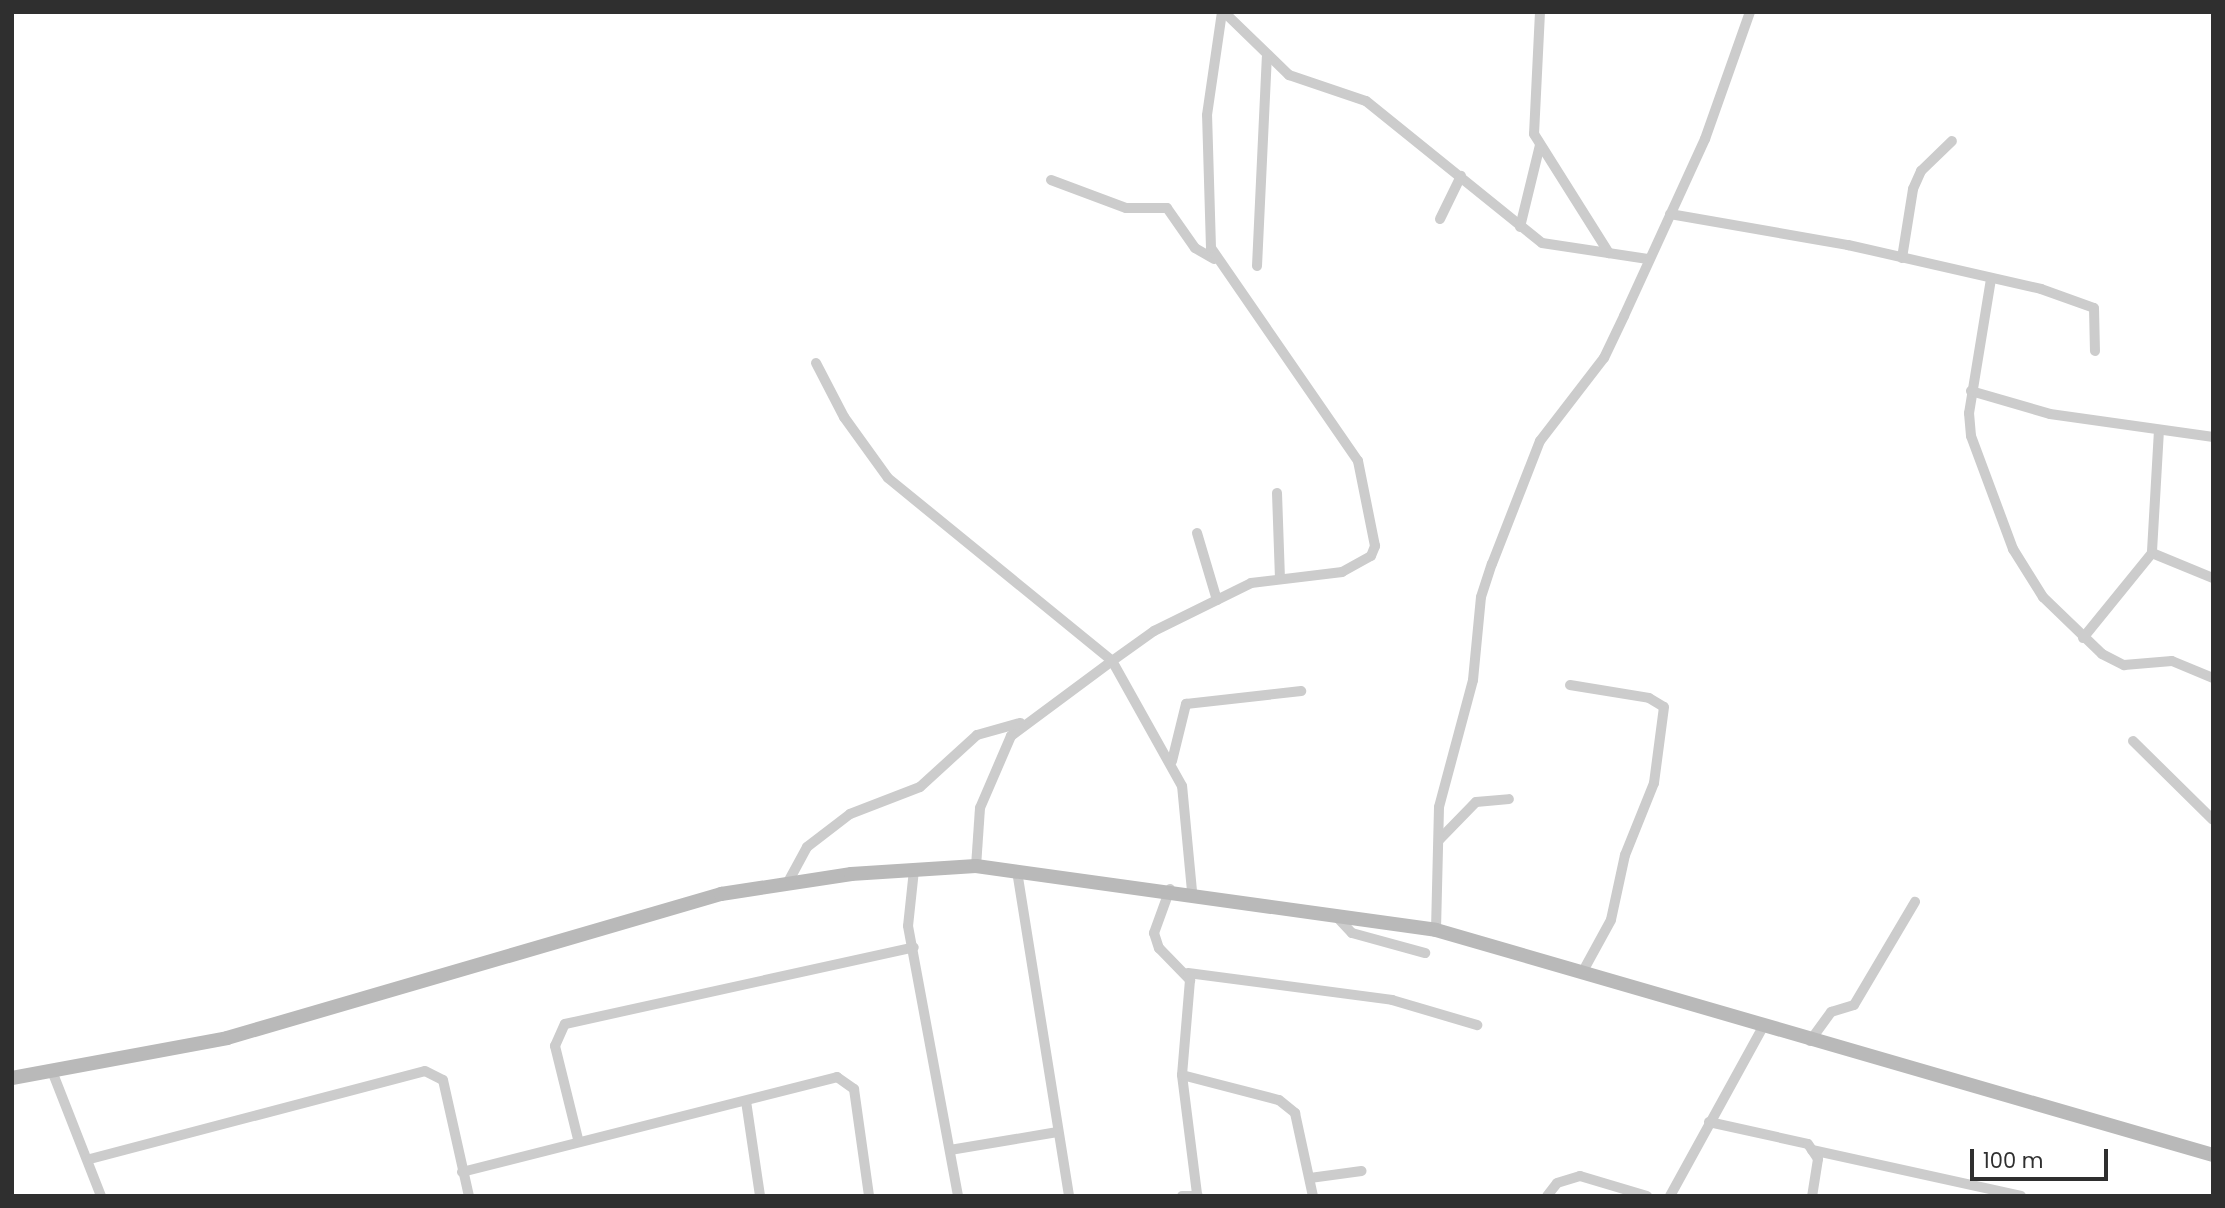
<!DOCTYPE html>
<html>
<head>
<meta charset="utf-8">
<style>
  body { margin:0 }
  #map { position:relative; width:2225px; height:1208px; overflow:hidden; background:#fff; font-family:Poppins,sans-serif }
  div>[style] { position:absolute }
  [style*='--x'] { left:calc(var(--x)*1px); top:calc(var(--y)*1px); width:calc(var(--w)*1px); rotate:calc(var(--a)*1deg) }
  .minor>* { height:10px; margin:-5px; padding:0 5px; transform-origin:5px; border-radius:5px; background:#ccc }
  .secondary>* { height:14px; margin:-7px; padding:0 7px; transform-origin:7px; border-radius:7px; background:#b9b9b9 }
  span { translate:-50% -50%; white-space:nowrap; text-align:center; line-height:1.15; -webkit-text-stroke:7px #fff; paint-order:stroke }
  .frame { position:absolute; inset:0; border:14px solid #2f2f2f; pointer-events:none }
  .scale { position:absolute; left:1970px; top:1149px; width:138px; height:32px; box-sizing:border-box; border:4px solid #2f2f2f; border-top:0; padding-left:9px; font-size:21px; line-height:24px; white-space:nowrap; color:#2f2f2f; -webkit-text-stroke:5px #fff; paint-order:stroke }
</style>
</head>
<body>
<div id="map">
  <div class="minor">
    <div style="--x:1224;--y:12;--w:91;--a:44.1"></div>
    <div style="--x:1289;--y:75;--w:81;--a:18.7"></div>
    <div style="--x:1366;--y:101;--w:226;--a:38.9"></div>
    <div style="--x:1542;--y:243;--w:107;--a:8.6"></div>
    <div style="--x:1540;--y:12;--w:122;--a:92.8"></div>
    <div style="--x:1534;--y:134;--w:141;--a:57.8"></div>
    <div style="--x:1051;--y:180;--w:80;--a:20.5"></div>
    <div style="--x:1126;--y:208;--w:41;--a:0"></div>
    <div style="--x:1167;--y:208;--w:49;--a:55"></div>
    <div style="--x:1195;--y:248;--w:22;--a:30"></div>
    <div style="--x:1670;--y:214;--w:181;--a:9.9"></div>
    <div style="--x:1848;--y:245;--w:198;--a:12.8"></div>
    <div style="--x:2041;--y:289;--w:56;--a:19.7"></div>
    <div style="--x:2094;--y:308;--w:43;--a:88.7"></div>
    <div style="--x:1440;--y:219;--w:48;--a:-64"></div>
    <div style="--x:1520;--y:227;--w:84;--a:-76.3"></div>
    <div style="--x:1902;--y:258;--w:70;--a:-80.9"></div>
    <div style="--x:1913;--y:189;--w:20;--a:-66"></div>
    <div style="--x:1921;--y:171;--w:43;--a:-44.1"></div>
    <div style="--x:1257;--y:266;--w:209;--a:-87.3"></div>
    <div style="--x:1991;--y:279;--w:136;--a:99.3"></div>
    <div style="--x:1969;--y:413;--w:23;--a:85"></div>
    <div style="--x:1971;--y:436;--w:121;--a:69.6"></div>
    <div style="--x:2013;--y:549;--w:57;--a:58"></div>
    <div style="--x:2043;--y:597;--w:82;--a:44"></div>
    <div style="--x:2102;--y:654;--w:25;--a:27"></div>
    <div style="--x:2124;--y:665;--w:48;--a:-4.8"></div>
    <div style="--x:2172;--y:661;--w:44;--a:22.5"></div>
    <div style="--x:816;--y:363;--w:61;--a:62.6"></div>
    <div style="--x:844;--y:417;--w:75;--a:54.2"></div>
    <div style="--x:888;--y:478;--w:289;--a:39.2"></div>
    <div style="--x:1112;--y:661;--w:126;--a:143.4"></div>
    <div style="--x:1011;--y:736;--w:78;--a:113.3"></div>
    <div style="--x:980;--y:808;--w:58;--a:93.9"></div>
    <div style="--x:1971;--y:391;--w:82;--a:16.2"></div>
    <div style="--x:2050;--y:414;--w:165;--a:8"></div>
    <div style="--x:2159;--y:430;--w:123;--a:93.3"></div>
    <div style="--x:2152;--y:553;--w:66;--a:22.3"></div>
    <div style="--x:1277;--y:493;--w:84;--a:88"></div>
    <div style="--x:1197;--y:533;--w:70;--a:73.4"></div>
    <div style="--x:2083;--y:638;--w:109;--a:-50.9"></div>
    <div style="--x:1570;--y:685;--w:80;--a:9.3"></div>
    <div style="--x:1649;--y:698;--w:17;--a:31"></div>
    <div style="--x:1664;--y:707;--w:77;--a:97.5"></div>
    <div style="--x:1654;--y:783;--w:78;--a:111.9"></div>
    <div style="--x:1625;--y:855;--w:66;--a:102.2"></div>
    <div style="--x:1611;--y:920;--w:60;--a:118.7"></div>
    <div style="--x:2133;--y:741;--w:112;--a:44.6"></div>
    <div style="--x:1172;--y:761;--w:59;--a:-76.2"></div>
    <div style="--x:1186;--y:704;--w:116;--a:-6.4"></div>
    <div style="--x:1439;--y:840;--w:53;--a:-45.8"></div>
    <div style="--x:1476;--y:802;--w:33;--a:-5"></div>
    <div style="--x:914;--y:870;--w:56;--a:96.1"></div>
    <div style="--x:908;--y:926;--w:275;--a:79.5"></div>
    <div style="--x:1017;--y:871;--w:329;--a:80.9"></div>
    <div style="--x:787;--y:884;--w:42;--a:-61.6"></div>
    <div style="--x:807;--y:847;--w:54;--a:-37.5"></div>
    <div style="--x:850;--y:814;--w:75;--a:-21.1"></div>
    <div style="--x:920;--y:787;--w:77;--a:-42.4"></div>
    <div style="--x:977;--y:735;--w:45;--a:-15.6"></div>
    <div style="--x:1170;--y:889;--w:47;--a:110"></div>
    <div style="--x:1154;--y:933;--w:16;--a:72"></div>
    <div style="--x:1159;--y:948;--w:45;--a:45.9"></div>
    <div style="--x:1190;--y:980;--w:95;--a:94.8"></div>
    <div style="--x:1182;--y:1075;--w:120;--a:82.8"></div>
    <div style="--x:1192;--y:891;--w:105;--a:-95.4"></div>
    <div style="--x:1182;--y:786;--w:143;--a:-119.2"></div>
    <div style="--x:1112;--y:661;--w:52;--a:-35.5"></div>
    <div style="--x:1154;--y:631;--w:108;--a:-26.3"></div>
    <div style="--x:1251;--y:583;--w:92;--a:-6.9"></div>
    <div style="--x:1342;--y:572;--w:33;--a:-29"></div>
    <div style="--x:1371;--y:556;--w:11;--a:-68"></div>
    <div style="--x:1375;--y:546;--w:87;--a:-101.3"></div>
    <div style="--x:1358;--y:461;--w:259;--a:-124.6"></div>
    <div style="--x:1211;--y:248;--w:133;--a:-91.7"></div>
    <div style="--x:1207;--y:115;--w:104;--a:-81.7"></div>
    <div style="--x:1337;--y:917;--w:22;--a:47"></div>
    <div style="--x:1352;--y:933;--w:76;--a:15.3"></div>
    <div style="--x:1436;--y:930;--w:123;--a:-88.6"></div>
    <div style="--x:1439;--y:807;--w:131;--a:-75"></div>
    <div style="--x:1473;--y:680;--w:83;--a:-84.5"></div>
    <div style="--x:1481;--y:597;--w:35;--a:-72"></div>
    <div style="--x:1492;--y:564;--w:132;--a:-68.7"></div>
    <div style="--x:1540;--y:441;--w:105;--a:-52.4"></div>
    <div style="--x:1604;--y:358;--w:47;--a:-64.5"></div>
    <div style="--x:1624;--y:316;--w:195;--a:-65.4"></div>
    <div style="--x:1705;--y:139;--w:135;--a:-70.5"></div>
    <div style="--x:1188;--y:973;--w:206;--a:7.5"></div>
    <div style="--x:1392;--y:1000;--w:89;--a:16.4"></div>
    <div style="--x:1810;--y:1041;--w:36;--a:-54"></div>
    <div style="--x:1831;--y:1012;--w:24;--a:-17"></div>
    <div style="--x:1854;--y:1005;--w:120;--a:-59.4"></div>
    <div style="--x:52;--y:1071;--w:134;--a:68.6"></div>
    <div style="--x:1182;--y:1075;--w:100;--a:14.5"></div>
    <div style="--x:1279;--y:1100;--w:21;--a:39"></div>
    <div style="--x:1295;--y:1113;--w:85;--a:77.8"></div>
    <div style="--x:746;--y:1101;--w:96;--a:81.6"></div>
    <div style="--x:1709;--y:1122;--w:101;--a:12.5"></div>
    <div style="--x:1808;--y:1144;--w:18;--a:56"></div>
    <div style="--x:1818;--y:1159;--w:37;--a:99"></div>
    <div style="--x:578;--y:1139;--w:96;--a:-103.9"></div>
    <div style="--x:555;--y:1046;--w:24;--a:-66"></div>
    <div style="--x:565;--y:1024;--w:357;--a:-12.4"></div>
    <div style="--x:950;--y:1150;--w:109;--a:-9.5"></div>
    <div style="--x:1812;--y:1150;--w:214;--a:12.4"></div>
    <div style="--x:90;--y:1159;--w:346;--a:-14.7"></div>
    <div style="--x:425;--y:1071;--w:20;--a:27"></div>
    <div style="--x:443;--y:1080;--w:119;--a:77.4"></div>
    <div style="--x:462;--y:1172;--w:387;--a:-14.2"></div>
    <div style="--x:837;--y:1077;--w:21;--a:35"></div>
    <div style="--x:854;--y:1089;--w:108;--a:82"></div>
    <div style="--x:1310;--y:1178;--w:52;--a:-7.7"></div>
    <div style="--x:1182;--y:1196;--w:16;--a:0"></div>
    <div style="--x:1547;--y:1196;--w:16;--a:-52"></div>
    <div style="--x:1557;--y:1183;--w:24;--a:-17"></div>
    <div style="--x:1580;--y:1176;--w:70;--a:16.6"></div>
    <div style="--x:1670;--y:1196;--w:193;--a:-61.2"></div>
  </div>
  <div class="secondary">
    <div style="--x:12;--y:1078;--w:219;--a:-10.5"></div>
    <div style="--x:227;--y:1038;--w:515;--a:-16.25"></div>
    <div style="--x:721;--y:894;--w:132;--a:-8.7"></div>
    <div style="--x:851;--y:874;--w:125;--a:-3.7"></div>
    <div style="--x:976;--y:866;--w:464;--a:7.9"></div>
    <div style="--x:1436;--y:930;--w:809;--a:16.15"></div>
  </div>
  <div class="frame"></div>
  <div class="scale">100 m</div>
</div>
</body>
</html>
